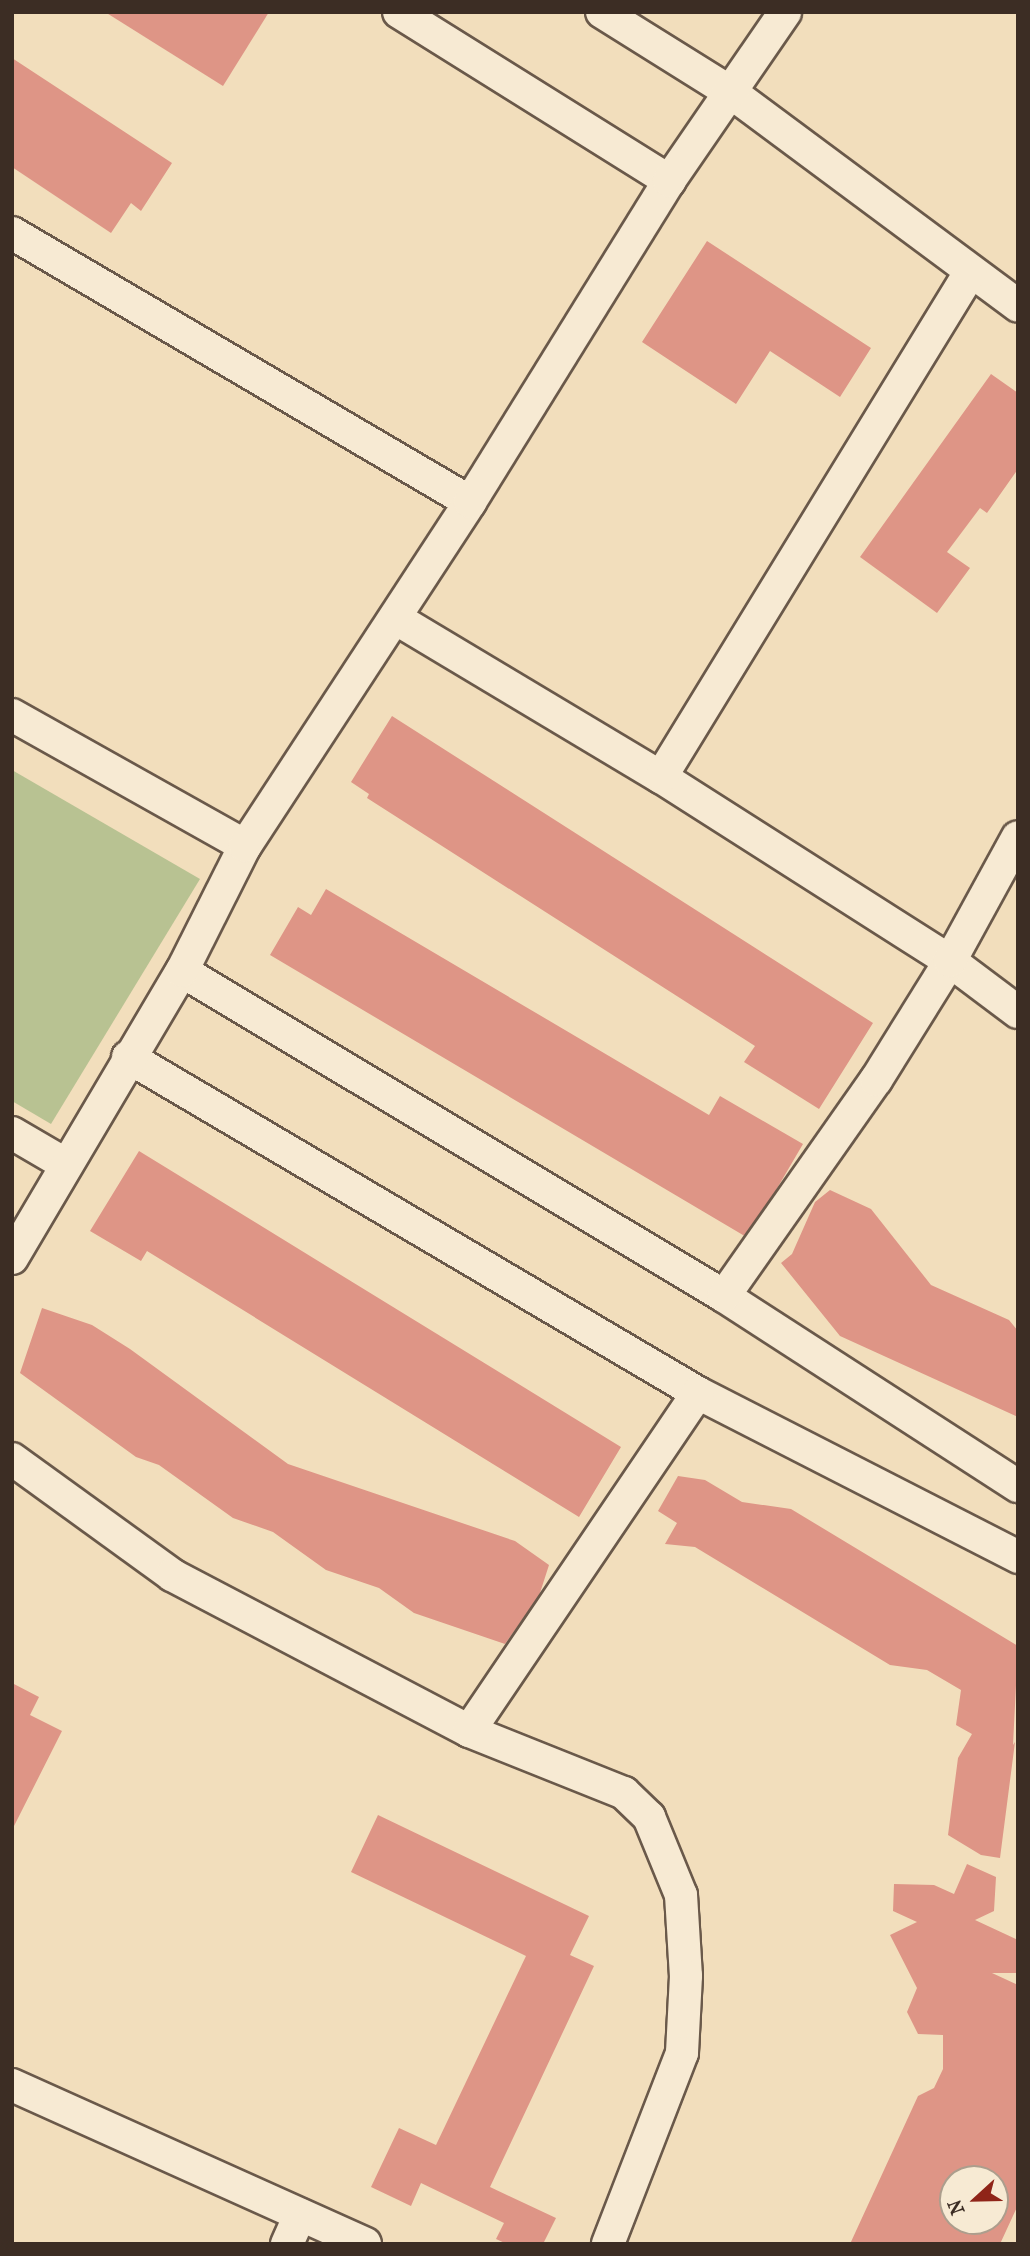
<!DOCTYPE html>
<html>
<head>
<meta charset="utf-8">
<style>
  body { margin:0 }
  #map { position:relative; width:1030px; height:2256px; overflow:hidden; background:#f2debc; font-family:"IM FELL French Canon",serif }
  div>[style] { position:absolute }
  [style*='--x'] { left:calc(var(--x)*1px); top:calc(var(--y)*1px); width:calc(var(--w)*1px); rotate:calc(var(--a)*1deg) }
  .green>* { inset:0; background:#b8c292 }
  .building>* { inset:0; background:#de9586 }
  .roads { filter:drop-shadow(2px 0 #6a594a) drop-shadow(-2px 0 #6a594a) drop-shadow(0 2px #6a594a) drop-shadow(0 -2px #6a594a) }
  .minor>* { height:32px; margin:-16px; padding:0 16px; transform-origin:16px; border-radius:16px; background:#f7ead3 }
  span { translate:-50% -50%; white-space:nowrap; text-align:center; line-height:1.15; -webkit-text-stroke:5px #f7ead3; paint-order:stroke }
  .frame { position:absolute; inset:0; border:14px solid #3c2d24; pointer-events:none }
  .north { position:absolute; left:939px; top:2165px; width:70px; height:70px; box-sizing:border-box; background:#f7ead3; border:2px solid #ac9e8d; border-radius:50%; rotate:248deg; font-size:19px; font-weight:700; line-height:28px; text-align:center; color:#3c2d24 }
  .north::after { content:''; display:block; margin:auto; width:24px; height:32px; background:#8f2418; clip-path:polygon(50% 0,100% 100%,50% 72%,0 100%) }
</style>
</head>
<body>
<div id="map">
  <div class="green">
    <div style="clip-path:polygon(12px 770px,200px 879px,51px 1124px,12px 1101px)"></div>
  </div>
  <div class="building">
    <div style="clip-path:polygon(105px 12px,269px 12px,223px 86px)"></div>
    <div style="clip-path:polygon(12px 58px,172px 163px,141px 211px,131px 203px,111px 233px,12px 167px)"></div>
    <div style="clip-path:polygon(707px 241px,871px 348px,840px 397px,770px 351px,736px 404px,642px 342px)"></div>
    <div style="clip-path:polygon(991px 374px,1018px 393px,1018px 469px,987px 513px,980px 508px,947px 552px,970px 568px,937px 613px,860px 557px)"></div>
    <div style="clip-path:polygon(392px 716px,873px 1023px,819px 1109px,744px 1062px,755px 1046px,367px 798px,369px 794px,351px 782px)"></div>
    <div style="clip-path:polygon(326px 889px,709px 1115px,720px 1096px,803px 1144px,748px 1238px,270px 955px,298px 907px,311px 915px)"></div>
    <div style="clip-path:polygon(139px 1151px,621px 1447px,579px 1517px,147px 1251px,141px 1261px,90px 1231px)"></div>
    <div style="clip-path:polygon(830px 1190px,871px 1209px,931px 1285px,1009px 1320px,1018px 1331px,1018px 1417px,840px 1336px,781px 1263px,792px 1254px,815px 1202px)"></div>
    <div style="clip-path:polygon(42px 1308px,92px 1325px,130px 1349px,288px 1464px,515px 1541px,549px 1565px,539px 1596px,505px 1644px,414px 1613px,379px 1588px,326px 1570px,273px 1532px,233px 1518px,159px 1465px,136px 1457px,20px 1373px)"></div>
    <div style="clip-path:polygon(678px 1476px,705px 1480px,742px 1502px,791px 1509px,1018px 1646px,1013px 1745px,1015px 1742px,1000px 1858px,981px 1855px,948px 1835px,958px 1758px,972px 1734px,956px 1725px,961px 1690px,927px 1670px,890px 1665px,695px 1547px,665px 1544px,677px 1523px,658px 1511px)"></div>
    <div style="clip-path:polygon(12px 1683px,39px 1697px,30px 1715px,62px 1731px,12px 1830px)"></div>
    <div style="clip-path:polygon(378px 1815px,589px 1916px,570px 1955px,594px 1966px,490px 2187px,556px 2218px,543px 2244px,507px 2244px,496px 2239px,504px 2223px,421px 2183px,411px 2206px,371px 2187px,399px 2128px,436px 2145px,526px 1956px,351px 1872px)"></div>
    <div style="clip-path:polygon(evenodd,967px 1864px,996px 1877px,994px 1911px,975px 1920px,1018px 1940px,1018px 1973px,992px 1973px,1018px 1985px,1018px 2205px,1000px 2244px,850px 2244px,918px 2096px,934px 2088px,943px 2069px,943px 2035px,918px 2034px,907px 2012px,917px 1988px,890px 1935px,917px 1922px,893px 1911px,894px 1884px,934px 1885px,954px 1894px,967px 1864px,953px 2179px,995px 2179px,995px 2221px,953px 2221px,953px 2179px)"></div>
  </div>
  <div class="roads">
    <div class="minor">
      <div style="--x:399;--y:12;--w:319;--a:32"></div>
      <div style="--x:602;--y:12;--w:155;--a:32"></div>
      <div style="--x:733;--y:94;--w:355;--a:36.6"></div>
      <div style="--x:12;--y:233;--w:531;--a:30.43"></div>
      <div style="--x:395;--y:618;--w:310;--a:30.9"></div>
      <div style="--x:661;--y:777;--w:343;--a:32.5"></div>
      <div style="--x:950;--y:961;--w:85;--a:36.9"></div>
      <div style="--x:12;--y:715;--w:267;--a:29.3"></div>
      <div style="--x:661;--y:777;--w:593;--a:-58.51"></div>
      <div style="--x:182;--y:971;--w:632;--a:30.95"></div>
      <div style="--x:724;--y:1296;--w:350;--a:32.9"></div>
      <div style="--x:128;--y:1057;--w:662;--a:30.52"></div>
      <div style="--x:698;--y:1393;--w:360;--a:27.1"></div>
      <div style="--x:12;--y:1133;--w:61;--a:30.3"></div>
      <div style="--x:12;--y:1258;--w:334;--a:-59.4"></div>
      <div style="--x:182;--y:971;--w:140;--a:-63.3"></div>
      <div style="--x:245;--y:846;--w:411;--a:-56.8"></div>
      <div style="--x:470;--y:502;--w:378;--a:-58.2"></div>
      <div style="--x:669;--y:181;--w:205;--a:-55.5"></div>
      <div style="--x:724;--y:1296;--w:264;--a:-54.9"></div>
      <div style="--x:876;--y:1080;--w:140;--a:-58.1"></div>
      <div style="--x:950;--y:961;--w:141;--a:-61.3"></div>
      <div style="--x:12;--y:1459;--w:198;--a:35.9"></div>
      <div style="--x:172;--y:1575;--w:335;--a:27.7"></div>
      <div style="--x:469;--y:1731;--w:167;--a:21.8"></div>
      <div style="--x:624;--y:1793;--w:35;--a:44"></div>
      <div style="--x:649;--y:1817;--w:84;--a:67.7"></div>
      <div style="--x:681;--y:1895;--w:81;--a:86.5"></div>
      <div style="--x:686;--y:1976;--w:77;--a:93"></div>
      <div style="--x:682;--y:2053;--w:205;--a:111.2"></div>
      <div style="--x:469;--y:1731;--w:408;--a:-55.9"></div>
      <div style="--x:12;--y:2085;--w:387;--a:24.2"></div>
      <div style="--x:287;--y:2244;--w:32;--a:-66"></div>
    </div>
  </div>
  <div class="frame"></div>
  <div class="north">N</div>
</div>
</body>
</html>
